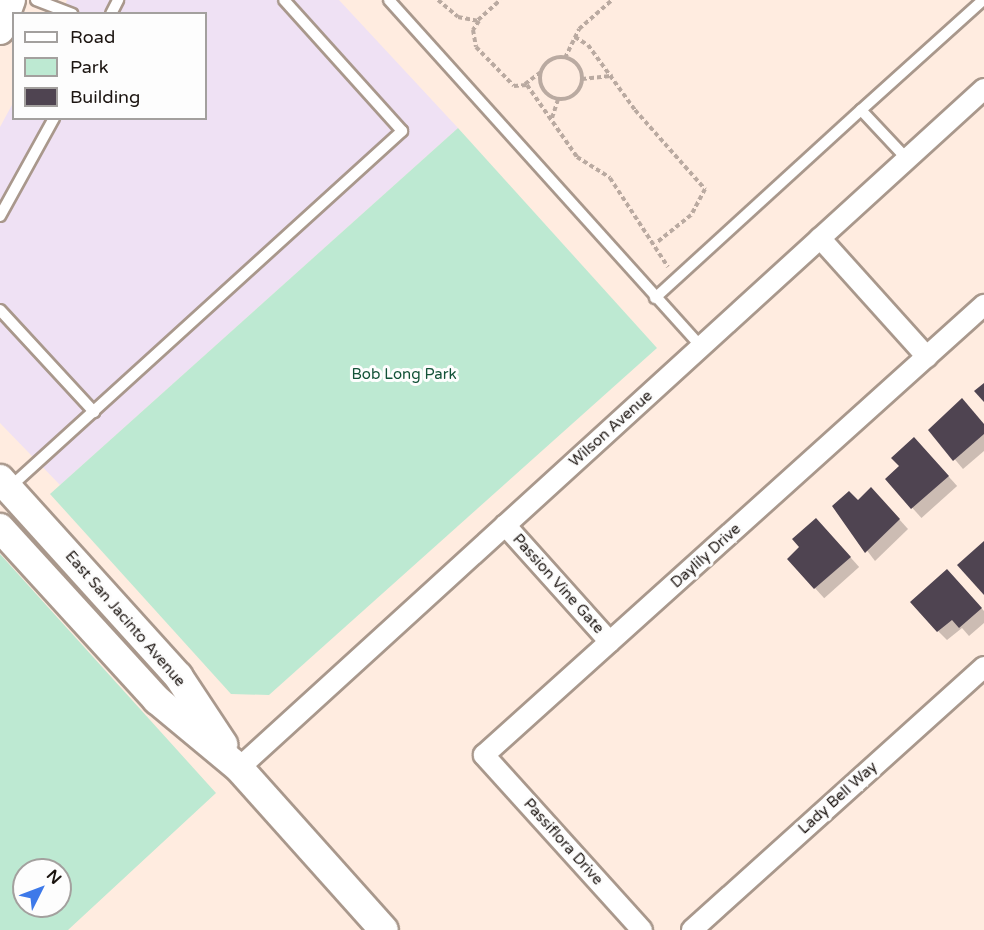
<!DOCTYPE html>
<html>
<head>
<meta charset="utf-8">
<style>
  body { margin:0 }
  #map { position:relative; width:984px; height:930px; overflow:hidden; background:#ffece0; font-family:"Varela Round",sans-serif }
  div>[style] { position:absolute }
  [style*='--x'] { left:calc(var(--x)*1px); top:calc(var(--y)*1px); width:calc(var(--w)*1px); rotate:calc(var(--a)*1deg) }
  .commercial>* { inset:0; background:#efe1f4 }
  .green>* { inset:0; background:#bde9d2 }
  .shadow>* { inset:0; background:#0003; transform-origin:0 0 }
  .building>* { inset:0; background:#4f4451 }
  .path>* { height:4px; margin-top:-2px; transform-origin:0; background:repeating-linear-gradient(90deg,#baaaa1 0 4.5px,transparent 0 7.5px) }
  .path>.ring { margin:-2px; padding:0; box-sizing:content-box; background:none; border:4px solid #baaaa1; border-radius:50% }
  .roads { filter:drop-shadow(2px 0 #a9988c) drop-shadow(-2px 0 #a9988c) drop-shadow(0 2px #a9988c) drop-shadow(0 -2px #a9988c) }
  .lane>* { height:10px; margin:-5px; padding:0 5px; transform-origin:5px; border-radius:5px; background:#fff }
  .street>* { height:20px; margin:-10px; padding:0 10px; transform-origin:10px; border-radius:10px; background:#fff }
  .secondary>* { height:28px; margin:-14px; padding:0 14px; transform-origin:14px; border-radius:14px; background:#fff }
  span { translate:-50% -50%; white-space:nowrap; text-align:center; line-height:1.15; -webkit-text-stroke:6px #fdfdfd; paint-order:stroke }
  .park-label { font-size:15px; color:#135238 }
  .street-label { font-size:15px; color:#1b1410 }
  .legend { position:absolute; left:12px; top:12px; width:195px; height:108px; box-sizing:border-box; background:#fdfdfd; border:2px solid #a3a09e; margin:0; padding:8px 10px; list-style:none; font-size:18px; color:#1b1410 }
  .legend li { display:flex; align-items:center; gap:12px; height:30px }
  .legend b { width:30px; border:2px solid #a3a09e }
  .north { position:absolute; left:12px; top:858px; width:60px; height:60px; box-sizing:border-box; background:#fdfdfd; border:2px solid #a3a09e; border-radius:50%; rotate:48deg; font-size:16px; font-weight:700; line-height:24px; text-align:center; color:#1b1410 }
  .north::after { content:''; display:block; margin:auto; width:21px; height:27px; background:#3d79e9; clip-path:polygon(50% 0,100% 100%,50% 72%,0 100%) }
</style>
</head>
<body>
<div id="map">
  <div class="commercial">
    <div style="clip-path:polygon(67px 0,339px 0,458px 128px,60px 485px,0 423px,0 127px,13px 103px,14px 118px,206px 118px,206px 14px,62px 13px)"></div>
  </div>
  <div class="green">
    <div style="clip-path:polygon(458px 128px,657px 348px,269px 695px,231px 694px,50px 494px)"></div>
    <div style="clip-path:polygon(evenodd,0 554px,216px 793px,68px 930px,0 930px,0 554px,24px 870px,60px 870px,60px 906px,24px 906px,24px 870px)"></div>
  </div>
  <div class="shadow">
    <div style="clip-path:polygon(984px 425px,984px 451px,963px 469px,930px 430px)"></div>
    <div style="left:923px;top:448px;width:51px;height:48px;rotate:48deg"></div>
    <div style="clip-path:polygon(880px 498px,908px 529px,875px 561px,834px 507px)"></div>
    <div style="left:825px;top:529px;width:51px;height:47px;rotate:48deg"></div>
    <div style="clip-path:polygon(956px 580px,984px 611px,984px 623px,969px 636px,962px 628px,947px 640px,938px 631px)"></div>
  </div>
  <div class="building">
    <div style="clip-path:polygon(984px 383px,984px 402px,974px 391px)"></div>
    <div style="clip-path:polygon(962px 398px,984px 424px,984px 434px,953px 461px,928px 430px)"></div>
    <div style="clip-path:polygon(914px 437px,949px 476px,911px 509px,885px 479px,899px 466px,891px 458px)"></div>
    <div style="clip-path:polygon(871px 487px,900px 519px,865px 553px,832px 506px,849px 491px,858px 500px)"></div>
    <div style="clip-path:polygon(816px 518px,851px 557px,814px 589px,787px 559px,799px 547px,792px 539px)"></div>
    <div style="clip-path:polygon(984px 541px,984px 595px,957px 565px)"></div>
    <div style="clip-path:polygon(947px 569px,982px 608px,959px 628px,952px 620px,937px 632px,910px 602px)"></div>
  </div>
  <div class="path">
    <div style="--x:438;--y:0;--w:26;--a:40"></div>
    <div style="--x:458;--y:17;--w:21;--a:11"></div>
    <div style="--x:479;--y:21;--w:11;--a:124"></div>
    <div style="--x:473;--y:30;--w:17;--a:80"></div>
    <div style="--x:476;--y:47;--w:54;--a:45.7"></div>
    <div style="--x:514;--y:86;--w:13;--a:-4"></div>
    <div style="--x:527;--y:85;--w:88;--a:55.2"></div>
    <div style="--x:577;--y:157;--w:39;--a:32"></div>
    <div style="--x:610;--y:178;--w:106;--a:56.9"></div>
    <div style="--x:478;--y:20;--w:30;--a:-42"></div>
    <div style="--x:575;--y:37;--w:15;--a:32"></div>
    <div style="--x:588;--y:45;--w:80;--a:54.1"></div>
    <div style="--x:635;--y:110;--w:106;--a:48.5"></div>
    <div style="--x:705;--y:189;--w:30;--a:118"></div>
    <div style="--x:691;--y:215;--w:45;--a:141.3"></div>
    <div class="ring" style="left:540px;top:57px;width:38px;height:38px"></div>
    <div style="--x:565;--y:58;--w:32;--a:-64"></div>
    <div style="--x:579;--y:29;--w:44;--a:-41.3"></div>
    <div style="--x:582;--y:79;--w:31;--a:-6"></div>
    <div style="--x:525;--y:84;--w:21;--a:-37"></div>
    <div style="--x:552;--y:118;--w:20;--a:-72"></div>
  </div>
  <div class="roads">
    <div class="lane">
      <div style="--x:36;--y:0;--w:39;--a:21"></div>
      <div style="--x:389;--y:0;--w:467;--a:48"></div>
      <div style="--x:111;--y:14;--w:16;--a:-63"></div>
      <div style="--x:907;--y:159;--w:67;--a:-133.2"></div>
      <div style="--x:861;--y:110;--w:164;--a:-42"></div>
      <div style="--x:0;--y:216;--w:112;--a:-61.1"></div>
      <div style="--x:655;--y:298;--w:279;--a:-42.4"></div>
      <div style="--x:0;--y:310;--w:139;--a:47.3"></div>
      <div style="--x:9;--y:488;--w:531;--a:-42.25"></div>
      <div style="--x:402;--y:131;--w:176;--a:-132"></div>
    </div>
    <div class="street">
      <div style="--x:820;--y:238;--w:160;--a:48"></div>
      <div style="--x:505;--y:525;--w:157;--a:48.1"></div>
      <div style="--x:239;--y:768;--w:1008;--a:-42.35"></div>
      <div style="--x:642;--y:930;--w:236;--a:-132.1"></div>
      <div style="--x:484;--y:755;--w:673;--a:-41.99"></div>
      <div style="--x:692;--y:930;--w:393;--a:-42"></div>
    </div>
    <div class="secondary">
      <div style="--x:0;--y:30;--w:32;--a:-70"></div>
      <div style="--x:0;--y:479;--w:266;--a:47.9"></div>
      <div style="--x:178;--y:676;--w:82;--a:56.5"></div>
      <div style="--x:0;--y:528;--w:233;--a:47.6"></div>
      <div style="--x:157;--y:700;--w:107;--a:39.7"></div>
      <div style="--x:239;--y:768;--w:217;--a:48.2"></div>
    </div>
  </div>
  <div class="park-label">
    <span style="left:404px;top:375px">Bob Long Park</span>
  </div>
  <div class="street-label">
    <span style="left:611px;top:429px;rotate:-42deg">Wilson Avenue</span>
    <span style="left:706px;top:556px;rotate:-42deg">Daylily Drive</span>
    <span style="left:558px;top:584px;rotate:48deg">Passion Vine Gate</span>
    <span style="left:125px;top:619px;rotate:49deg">East San Jacinto Avenue</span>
    <span style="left:838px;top:798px;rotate:-42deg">Lady Bell Way</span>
    <span style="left:563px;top:842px;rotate:48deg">Passiflora Drive</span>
  </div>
  <ul class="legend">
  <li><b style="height:8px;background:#fff"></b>Road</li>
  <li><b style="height:16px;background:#bde9d2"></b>Park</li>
  <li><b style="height:16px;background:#4f4451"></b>Building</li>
  </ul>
  <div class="north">N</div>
</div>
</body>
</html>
